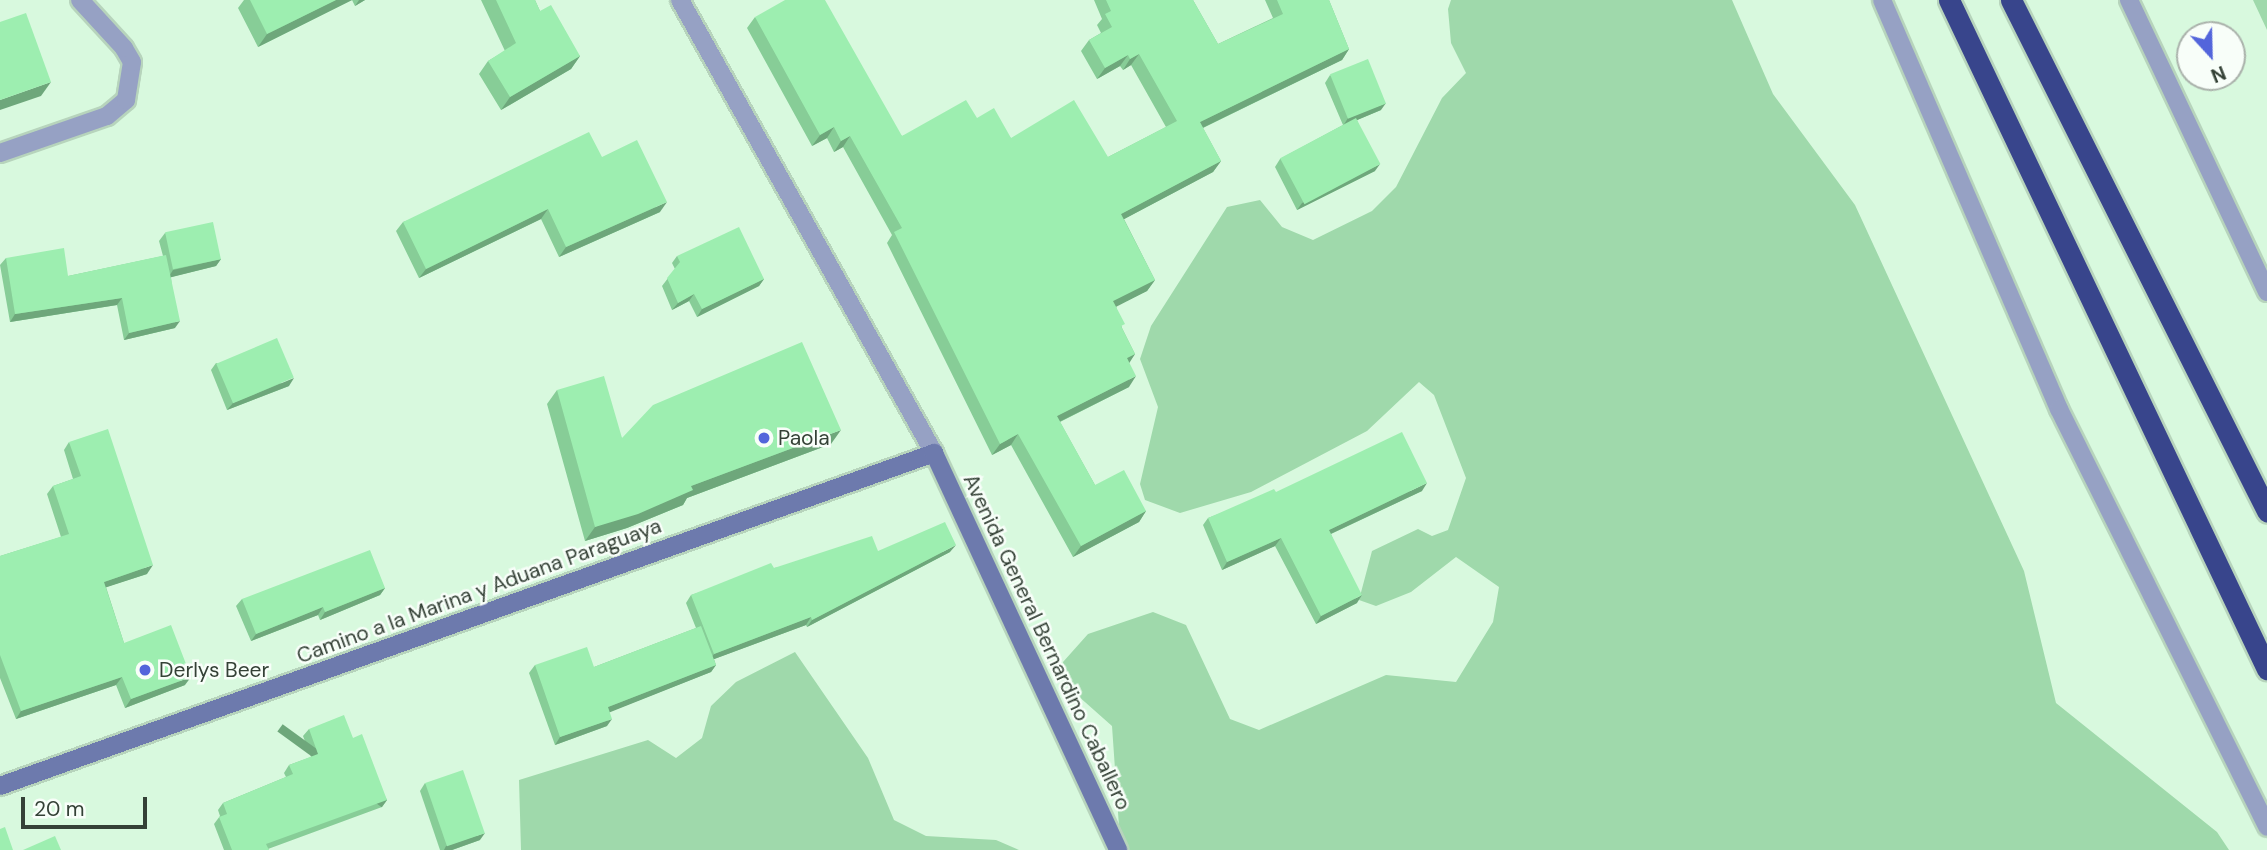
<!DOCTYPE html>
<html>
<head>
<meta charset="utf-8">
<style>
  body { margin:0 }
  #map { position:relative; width:2267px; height:850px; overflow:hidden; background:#d8f9de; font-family:"DM Sans",sans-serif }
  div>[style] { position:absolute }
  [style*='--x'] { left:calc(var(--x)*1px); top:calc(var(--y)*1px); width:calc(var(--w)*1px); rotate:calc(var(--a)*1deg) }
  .green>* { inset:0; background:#9fd9ab }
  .roads { filter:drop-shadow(2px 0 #b7d4bc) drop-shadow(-2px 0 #b7d4bc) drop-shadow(0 2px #b7d4bc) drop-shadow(0 -2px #b7d4bc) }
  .street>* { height:18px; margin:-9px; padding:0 9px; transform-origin:9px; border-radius:9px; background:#96a1c4 }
  .secondary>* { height:18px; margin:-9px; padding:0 9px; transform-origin:9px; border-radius:9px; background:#6d7aad }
  .highway>* { height:21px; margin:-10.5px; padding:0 10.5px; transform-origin:10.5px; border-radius:10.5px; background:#38458c }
  .wall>* { inset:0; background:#87cd97 }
  .shaded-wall>* { inset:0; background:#6ea77b; transform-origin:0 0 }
  .building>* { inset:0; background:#9deeb0; transform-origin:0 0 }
  .dots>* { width:19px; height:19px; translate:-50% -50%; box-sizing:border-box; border:4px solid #f8fef9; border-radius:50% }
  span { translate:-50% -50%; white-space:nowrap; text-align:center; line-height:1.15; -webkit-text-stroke:5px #f8fef9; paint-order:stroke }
  .poi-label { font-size:21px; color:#344136 }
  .left { translate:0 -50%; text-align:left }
  .street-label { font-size:21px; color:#344136 }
  .north { position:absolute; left:2176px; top:21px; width:70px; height:70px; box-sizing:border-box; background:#f8fef9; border:2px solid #aab2ab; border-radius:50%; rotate:158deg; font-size:19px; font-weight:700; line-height:28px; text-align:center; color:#344136 }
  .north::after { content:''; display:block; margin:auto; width:24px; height:32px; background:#5365db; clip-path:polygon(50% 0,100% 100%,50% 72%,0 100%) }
  .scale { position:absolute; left:21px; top:797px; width:126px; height:32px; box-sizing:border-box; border:4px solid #344136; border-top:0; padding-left:9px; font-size:21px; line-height:24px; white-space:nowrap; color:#344136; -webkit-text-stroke:5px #f8fef9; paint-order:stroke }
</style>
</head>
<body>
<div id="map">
  <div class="green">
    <div style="clip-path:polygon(1451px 0,1732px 0,1773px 94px,1855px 205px,2024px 571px,2056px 703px,2217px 832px,2229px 850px,1127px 850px,1120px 841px,1112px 726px,1059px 679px,1063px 662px,1088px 634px,1153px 612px,1186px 625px,1230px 719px,1259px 730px,1386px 675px,1456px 682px,1493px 622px,1499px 587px,1456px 557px,1411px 592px,1376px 606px,1359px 600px,1372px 551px,1418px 529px,1432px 536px,1448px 530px,1466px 478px,1434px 395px,1419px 382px,1367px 431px,1251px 492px,1180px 513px,1145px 500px,1140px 484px,1158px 407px,1140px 359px,1151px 326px,1227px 207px,1260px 200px,1282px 227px,1313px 240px,1372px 211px,1396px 187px,1442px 98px,1466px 73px,1451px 43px,1448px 9px)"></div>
    <div style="clip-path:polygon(2253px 0,2267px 0,2267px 30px)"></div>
    <div style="clip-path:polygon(795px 652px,868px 758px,894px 820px,926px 836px,996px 840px,1019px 850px,521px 850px,519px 780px,648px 740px,676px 758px,702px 738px,711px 706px,736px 682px)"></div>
  </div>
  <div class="roads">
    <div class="street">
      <div style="--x:680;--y:0;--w:519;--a:60.72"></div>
      <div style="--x:1882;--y:0;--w:446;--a:66.6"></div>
      <div style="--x:2059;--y:409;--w:467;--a:63.5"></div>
      <div style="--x:2129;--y:0;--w:323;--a:64.7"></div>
      <div style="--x:0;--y:153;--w:113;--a:-19.1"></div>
      <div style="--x:107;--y:116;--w:25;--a:-40"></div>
      <div style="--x:126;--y:100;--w:38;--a:-81"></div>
      <div style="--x:132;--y:62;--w:16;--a:-120"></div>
      <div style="--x:124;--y:48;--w:65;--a:-132.5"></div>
    </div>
    <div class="secondary">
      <div style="--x:0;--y:786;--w:992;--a:-19.62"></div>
      <div style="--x:934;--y:453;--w:438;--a:65.1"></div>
    </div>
    <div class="highway">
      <div style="--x:1949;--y:0;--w:741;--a:64.58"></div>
      <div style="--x:2011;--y:0;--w:572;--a:63.39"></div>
    </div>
  </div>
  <div class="wall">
    <div style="clip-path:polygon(244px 0,365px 0,355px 6px,352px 0,258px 47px,238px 8px)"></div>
    <div style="clip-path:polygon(481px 0,535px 0,540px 11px,580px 56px,571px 69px,501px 110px,479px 74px,488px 61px,505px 51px)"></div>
    <div style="clip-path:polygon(1094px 0,1193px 0,1218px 44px,1273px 18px,1265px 0,1329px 0,1349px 49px,1342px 60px,1203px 128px,1221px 161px,1213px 172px,1124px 219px,1155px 280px,1147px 291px,1116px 306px,1122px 328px,1135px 354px,1129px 362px,1129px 387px,1060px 422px,1095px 485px,1146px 511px,1139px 522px,1073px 557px,1011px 445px,992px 455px,887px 243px,892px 235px,843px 147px,834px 152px,827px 138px,812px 146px,747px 28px,755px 17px,902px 136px,977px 118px,1011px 138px,1108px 157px,1166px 127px,1131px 65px,1123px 70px,1120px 66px,1097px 79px,1081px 51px,1089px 40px,1101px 33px,1097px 25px,1102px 19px)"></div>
    <div style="clip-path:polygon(1330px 75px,1381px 110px,1357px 120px,1375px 171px,1297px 210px,1275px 167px,1280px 159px,1343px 125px,1325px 83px)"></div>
    <div style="clip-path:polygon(602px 157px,660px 212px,559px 257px,541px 219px,419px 278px,396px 231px,403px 222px)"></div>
    <div style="clip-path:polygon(165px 233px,221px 259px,216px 266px,171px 277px,175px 328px,124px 340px,117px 305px,10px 322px,0 265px,6px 258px,68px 276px,163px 256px,159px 241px)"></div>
    <div style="clip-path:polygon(677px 256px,764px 279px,759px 286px,697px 317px,689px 301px,672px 310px,662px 286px,675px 269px,672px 263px)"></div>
    <div style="clip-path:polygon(216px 363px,289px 386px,227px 410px,211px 370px)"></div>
    <div style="clip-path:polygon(557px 390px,622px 438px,831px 444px,687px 498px,683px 505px,627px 528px,585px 541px,547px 404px)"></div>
    <div style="clip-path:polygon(69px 442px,147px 574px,106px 587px,124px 643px,185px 685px,125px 708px,116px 685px,16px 719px,0 678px,0 556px,61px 537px,47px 494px,53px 486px,73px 479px,64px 450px)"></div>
    <div style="clip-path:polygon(1422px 491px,1331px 534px,1357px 603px,1316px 624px,1275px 546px,1222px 570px,1203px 525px,1208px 518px,1276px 492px)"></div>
    <div style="clip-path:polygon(878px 551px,950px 552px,807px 627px,806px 625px,714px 659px,716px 665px,711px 672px,609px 712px,607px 726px,555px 745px,529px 673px,535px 665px,594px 667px,696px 628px,686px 603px,691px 595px,774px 568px)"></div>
    <div style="clip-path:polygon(385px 588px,380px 595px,320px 620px,318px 615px,251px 641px,236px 606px,242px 599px)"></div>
    <div style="clip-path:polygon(309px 729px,353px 738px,387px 800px,382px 807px,268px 849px,269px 850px,224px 850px,214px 824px,220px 816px,218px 810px,223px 803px,286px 777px,284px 773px,289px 765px,311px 757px,303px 736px)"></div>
    <div style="clip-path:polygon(425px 783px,480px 840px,452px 850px,440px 850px,420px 791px)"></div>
  </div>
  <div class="shaded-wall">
    <div style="clip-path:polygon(336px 0,352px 0,258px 47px,267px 34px)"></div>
    <div style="clip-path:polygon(359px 0,365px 0,355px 6px)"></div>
    <div style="clip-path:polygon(1349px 49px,1342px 60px,1192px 133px,1200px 122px)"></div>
    <div style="clip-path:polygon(1139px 54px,1131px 65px,1123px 70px,1130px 59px)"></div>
    <div style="clip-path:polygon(1128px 55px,1120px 66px,1097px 79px,1105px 68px)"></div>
    <div style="clip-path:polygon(580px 56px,571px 69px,501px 110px,510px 97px)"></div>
    <div style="clip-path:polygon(51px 82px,41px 96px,0 110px,0 100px)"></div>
    <div style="clip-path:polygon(1386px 103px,1381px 110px,1343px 126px,1348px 118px)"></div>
    <div style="clip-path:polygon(834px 127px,827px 138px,812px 146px,820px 135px)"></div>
    <div style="clip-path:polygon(850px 136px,843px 147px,834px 152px,841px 141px)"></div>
    <div style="clip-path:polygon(1221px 161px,1213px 172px,1113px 225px,1121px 214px)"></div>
    <div style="clip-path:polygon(1380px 164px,1375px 171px,1297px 210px,1302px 203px)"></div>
    <div style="clip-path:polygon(667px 202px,660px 212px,559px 257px,566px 247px)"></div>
    <div style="clip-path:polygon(548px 209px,541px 219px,419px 278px,426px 269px)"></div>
    <div style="clip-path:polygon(221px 259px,216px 266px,168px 278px,173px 270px)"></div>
    <div style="clip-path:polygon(764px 279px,759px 286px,697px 317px,702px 309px)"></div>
    <div style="clip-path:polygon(1155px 280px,1147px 291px,1106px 312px,1113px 301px)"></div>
    <div style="clip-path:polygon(694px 294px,689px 301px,672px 310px,678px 303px)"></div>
    <div style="clip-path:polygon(122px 298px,117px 305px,10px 322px,15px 314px)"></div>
    <div style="clip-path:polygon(180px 321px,175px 328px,124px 340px,129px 333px)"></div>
    <div style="clip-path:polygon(1135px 354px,1128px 365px,1127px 358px)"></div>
    <div style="clip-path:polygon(1136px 376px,1129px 387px,1049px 427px,1057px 416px)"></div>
    <div style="clip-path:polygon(294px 378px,289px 386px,227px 410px,233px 403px)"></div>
    <div style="clip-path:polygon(841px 430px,831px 444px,687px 498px,683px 505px,627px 528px,585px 541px,595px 527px,691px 486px)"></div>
    <div style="clip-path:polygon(1018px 434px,1011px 445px,992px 455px,1000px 444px)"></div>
    <div style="clip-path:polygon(1427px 483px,1422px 491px,1324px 537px,1329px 530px)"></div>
    <div style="clip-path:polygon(1146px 511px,1139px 522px,1073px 557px,1081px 546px)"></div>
    <div style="clip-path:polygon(1281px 538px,1275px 546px,1222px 570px,1227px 562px)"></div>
    <div style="clip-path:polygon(956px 545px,950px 552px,807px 627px,812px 620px)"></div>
    <div style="clip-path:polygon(153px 565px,147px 574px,98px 590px,104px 582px)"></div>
    <div style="clip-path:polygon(385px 588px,380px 595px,320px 620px,325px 612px)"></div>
    <div style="clip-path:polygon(1362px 595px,1357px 603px,1316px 624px,1321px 616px)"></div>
    <div style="clip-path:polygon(323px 607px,318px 615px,251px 641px,256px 634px)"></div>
    <div style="clip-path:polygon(811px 617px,806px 625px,709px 661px,714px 654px)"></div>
    <div style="clip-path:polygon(716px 665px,711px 672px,603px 715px,608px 707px)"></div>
    <div style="clip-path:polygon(122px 677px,116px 685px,16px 719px,21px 711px)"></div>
    <div style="clip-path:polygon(191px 677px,185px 685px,125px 708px,131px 699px)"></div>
    <div style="clip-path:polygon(612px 719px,607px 726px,555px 745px,560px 737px)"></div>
    <div style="left:387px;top:800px;width:9px;height:129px;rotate:126deg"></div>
    <div style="clip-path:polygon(485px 833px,480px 840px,452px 850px,444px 850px,446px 846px)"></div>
  </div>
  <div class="building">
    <div style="clip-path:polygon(250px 0,336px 0,267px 34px)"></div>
    <div style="clip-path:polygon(496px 0,535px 0,540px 11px,551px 5px,580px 56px,510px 97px,488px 61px,516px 43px)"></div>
    <div style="clip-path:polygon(785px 0,825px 0,902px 136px,966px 100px,977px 118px,994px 108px,1011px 138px,1074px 100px,1108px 157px,1177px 121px,1139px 54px,1130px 59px,1128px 55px,1105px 68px,1089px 40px,1112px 27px,1105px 14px,1111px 11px,1106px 0,1193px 0,1218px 44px,1283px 14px,1277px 0,1329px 0,1349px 49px,1200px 122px,1221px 161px,1121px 214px,1155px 280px,1113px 301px,1125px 324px,1121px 326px,1135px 354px,1127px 358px,1136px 376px,1057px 416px,1095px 485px,1124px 470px,1146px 511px,1081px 546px,1018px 434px,1000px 444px,894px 232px,902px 228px,850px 136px,841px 141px,834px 127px,820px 135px,755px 17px)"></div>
    <div style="clip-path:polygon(26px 13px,51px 82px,0 100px,0 22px)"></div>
    <div style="left:1368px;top:59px;width:48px;height:41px;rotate:68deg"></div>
    <div style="left:1356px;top:118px;width:52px;height:86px;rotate:62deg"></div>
    <div style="clip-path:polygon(589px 132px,602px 157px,637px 140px,667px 202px,566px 247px,548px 209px,426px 269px,403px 222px)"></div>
    <div style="left:213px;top:222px;width:38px;height:49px;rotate:78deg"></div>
    <div style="clip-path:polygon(739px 227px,764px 279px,702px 309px,694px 294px,678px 303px,667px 278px,680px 262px,677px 256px)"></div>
    <div style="clip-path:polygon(64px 248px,68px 276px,166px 255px,180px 321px,129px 333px,122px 298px,15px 314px,6px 258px)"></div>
    <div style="left:277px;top:338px;width:43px;height:66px;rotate:67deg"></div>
    <div style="clip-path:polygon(802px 342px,841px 430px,691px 486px,693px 490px,638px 514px,595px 527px,557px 390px,604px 376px,622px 438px,653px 405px)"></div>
    <div style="clip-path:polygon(108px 429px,153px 565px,104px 582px,124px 643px,171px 625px,191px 677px,131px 699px,122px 677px,21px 711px,0 655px,0 556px,69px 534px,53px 486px,81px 476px,69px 442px)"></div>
    <div style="clip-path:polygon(1402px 432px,1427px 483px,1329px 530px,1362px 595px,1321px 616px,1281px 538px,1227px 562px,1208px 518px,1274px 489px,1276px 492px)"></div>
    <div style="clip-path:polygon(945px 522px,956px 545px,812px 620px,811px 617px,714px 654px,691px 595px,771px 563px,774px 568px,872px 536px,878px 551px)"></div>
    <div style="clip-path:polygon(370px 550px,385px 588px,325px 612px,323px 607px,256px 634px,242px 599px)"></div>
    <div style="clip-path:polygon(701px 626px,716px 665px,608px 707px,612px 719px,560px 737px,535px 665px,587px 647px,594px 667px)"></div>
    <div style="clip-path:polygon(344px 715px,353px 738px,362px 734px,387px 800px,266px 844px,269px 850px,232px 850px,219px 817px,227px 814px,223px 803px,293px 774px,289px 765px,318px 754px,309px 729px)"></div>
    <div style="left:463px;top:770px;width:67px;height:40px;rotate:71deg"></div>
    <div style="clip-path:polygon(5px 827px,13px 850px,0 850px,0 829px)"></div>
    <div style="clip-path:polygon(55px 836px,61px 850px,23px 850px)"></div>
  </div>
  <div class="dots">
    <div style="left:764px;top:438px;background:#5365db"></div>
    <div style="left:145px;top:670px;background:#5365db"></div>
  </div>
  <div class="poi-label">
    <span class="left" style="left:778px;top:438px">Paola</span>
    <span class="left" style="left:159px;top:670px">Derlys Beer</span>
  </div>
  <div class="street-label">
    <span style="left:479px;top:591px;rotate:-20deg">Camino a la Marina y Aduana Paraguaya</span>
    <span style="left:1047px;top:642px;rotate:65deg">Avenida General Bernardino Caballero</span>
  </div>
  <div class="north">N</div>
  <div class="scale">20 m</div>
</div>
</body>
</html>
